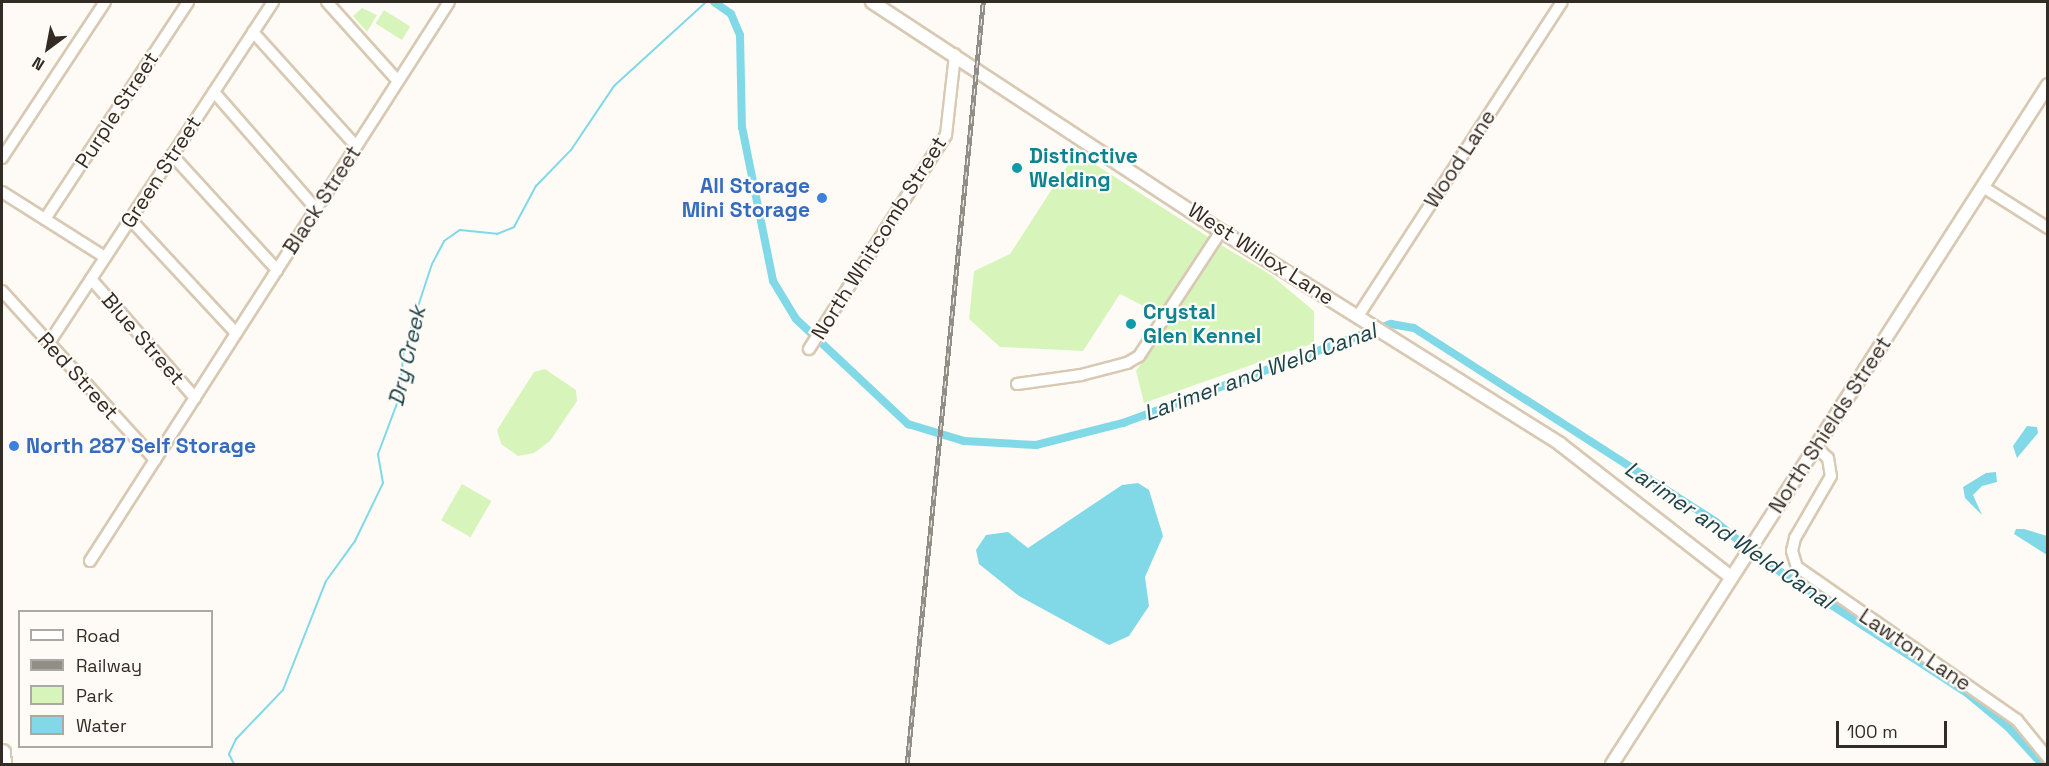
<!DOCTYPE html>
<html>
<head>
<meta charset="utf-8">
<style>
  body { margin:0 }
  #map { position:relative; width:2049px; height:766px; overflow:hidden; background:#fefbf7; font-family:"Space Grotesk",sans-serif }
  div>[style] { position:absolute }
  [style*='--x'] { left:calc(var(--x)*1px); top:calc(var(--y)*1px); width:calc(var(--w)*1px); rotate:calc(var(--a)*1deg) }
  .green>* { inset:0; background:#d7f5bb; transform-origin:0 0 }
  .water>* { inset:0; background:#81d8e6 }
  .stream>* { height:2px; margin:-1px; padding:0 1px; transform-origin:1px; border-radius:1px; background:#81d8e6 }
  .canal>* { height:8px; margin:-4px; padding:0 4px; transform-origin:4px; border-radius:4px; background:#81d8e6 }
  .roads { filter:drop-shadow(2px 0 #d8c9b3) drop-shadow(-2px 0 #d8c9b3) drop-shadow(0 2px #d8c9b3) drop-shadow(0 -2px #d8c9b3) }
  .minor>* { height:10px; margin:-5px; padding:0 5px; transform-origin:5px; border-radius:5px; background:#fff }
  .major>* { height:12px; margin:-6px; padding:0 6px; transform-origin:6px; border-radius:6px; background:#fff }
  .highway>* { height:15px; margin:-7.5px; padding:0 7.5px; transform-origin:7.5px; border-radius:7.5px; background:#fff }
  .rail>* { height:4.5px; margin-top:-2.25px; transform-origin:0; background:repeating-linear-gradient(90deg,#fefbf7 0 7px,#918d87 0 14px); box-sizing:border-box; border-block:2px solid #918d87 }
  .dots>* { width:16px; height:16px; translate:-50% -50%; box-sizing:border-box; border:3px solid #fefbf7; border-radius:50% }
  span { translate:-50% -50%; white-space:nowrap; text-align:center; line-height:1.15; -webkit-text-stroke:4.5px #fefbf7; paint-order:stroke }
  .street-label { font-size:21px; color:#322c24 }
  .culture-label { font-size:21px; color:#0d838f; font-weight:700 }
  .left { translate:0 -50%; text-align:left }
  .shop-label { font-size:21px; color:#366cbe; font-weight:700 }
  .right { translate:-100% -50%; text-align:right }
  .water-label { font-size:22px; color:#1b444a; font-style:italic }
  .frame { position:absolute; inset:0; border:3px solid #322c24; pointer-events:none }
  .legend { position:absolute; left:18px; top:610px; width:195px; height:138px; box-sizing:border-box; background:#fefbf7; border:2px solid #aca8a3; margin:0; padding:8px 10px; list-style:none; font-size:18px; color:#322c24 }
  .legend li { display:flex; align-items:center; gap:12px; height:30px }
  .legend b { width:30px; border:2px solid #aca8a3 }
  .north { position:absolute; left:18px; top:18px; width:60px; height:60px; -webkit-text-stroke:4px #fefbf7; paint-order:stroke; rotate:212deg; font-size:16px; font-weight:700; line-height:24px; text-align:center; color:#322c24 }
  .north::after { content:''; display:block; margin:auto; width:21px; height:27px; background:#322c24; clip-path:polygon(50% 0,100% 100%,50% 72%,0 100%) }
  .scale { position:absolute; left:1836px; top:721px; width:111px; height:27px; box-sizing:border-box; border:3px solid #322c24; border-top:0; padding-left:8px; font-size:18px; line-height:21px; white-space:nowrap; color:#322c24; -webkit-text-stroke:4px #fefbf7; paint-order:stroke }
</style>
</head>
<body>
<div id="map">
  <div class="green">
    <div style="clip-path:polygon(362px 8px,377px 15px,367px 32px,353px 16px)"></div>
    <div style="left:384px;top:10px;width:31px;height:16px;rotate:32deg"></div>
    <div style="clip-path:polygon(1076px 152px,1210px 238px,1161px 315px,1120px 294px,1083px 351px,1000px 347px,969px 319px,974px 271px,1010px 254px)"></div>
    <div style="clip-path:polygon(1221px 245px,1271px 275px,1314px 311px,1314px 343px,1144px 403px,1136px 371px)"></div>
    <div style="clip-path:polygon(545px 369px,576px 390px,577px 401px,550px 441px,534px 453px,518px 456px,501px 444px,497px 430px,534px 372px)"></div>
    <div style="left:462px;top:484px;width:34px;height:42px;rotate:30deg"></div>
  </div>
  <div class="water">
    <div style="clip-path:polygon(2027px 426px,2037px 427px,2038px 433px,2017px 458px,2013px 446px)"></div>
    <div style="clip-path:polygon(1996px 472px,1997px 482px,1982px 486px,1973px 495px,1982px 515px,1965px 498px,1963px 487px,1986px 473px)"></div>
    <div style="clip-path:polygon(1138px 483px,1149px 490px,1163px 536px,1145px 577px,1149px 606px,1129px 636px,1109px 645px,1019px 596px,979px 564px,976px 550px,986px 535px,1008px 532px,1028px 548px,1122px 485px)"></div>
    <div style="clip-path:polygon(2024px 529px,2047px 536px,2047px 555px,2014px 534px,2016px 529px)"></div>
  </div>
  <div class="stream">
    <div style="--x:234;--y:764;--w:11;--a:-117"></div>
    <div style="--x:229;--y:754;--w:17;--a:-65"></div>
    <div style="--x:236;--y:739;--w:68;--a:-46.2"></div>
    <div style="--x:283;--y:690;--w:117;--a:-68.5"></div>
    <div style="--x:326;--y:581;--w:49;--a:-54.1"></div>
    <div style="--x:355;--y:541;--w:64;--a:-64.2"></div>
    <div style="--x:383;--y:483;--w:29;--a:-100"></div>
    <div style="--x:378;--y:454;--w:60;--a:-69.4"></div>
    <div style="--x:399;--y:398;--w:49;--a:-84.2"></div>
    <div style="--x:404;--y:349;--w:89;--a:-71.8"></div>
    <div style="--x:432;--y:264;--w:26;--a:-62"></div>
    <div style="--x:444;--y:241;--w:19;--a:-35"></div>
    <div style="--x:460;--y:230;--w:37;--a:6"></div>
    <div style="--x:497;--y:234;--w:18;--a:-22"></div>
    <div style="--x:514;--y:227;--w:47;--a:-61.8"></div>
    <div style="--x:536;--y:186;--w:50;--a:-45.8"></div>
    <div style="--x:571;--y:150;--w:77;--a:-56.1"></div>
    <div style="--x:614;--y:86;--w:125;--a:-42.4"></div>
  </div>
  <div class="canal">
    <div style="--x:714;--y:2;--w:21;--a:35"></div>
    <div style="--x:731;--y:14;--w:23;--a:67"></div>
    <div style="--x:740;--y:35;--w:92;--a:88.8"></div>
    <div style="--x:742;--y:127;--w:157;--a:78.6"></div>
    <div style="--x:773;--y:281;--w:44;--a:58.8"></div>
    <div style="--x:796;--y:319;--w:154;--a:43.2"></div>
    <div style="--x:908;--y:424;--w:59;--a:16.9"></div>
    <div style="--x:964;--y:441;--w:72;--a:3.2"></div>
    <div style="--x:1036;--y:445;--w:90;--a:-14.2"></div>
    <div style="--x:1123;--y:423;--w:286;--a:-20.3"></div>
    <div style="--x:1391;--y:324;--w:23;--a:10"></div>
    <div style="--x:1414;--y:328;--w:359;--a:32.7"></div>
    <div style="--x:1716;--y:522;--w:60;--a:39.6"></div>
    <div style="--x:1762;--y:560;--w:246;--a:33"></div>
    <div style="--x:1968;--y:694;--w:52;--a:39.5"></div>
    <div style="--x:2008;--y:727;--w:50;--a:47.4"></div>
  </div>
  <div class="roads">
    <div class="minor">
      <div style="--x:327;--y:2;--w:106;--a:48.1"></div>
      <div style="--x:253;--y:32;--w:154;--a:47.9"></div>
      <div style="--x:214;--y:92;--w:155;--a:48.9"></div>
      <div style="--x:172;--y:155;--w:156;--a:47.6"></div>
      <div style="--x:2;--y:158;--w:187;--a:-56.6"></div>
      <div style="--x:1983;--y:187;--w:77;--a:32.2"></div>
      <div style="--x:2;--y:192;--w:122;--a:32.3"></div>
      <div style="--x:45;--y:219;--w:260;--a:-56.6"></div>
      <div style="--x:130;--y:219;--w:156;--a:47.1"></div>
      <div style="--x:91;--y:279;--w:158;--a:48.8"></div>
      <div style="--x:2;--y:291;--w:228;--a:47.8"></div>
      <div style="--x:1358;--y:316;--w:374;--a:-57"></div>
      <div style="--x:49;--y:343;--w:408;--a:-56.7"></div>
      <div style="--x:809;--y:349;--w:254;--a:-57.4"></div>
      <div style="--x:946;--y:135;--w:81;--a:-83.6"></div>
      <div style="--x:1017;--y:384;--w:65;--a:-8"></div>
      <div style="--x:1081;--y:375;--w:48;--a:-14.6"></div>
      <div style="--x:1127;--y:363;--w:14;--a:-30"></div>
      <div style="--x:1139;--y:356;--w:149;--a:-56.7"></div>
      <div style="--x:1816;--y:447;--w:16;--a:43"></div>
      <div style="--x:1828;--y:458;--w:18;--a:81"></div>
      <div style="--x:1831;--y:476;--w:72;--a:120.1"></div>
      <div style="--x:1795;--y:538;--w:13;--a:103"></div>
      <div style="--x:1792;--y:551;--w:17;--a:73"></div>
      <div style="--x:1797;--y:567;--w:268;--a:34.8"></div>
      <div style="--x:2017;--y:720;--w:49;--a:50.8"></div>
      <div style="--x:90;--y:561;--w:664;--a:-57.29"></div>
    </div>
    <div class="major">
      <div style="--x:872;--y:2;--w:417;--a:33.3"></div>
      <div style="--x:1221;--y:231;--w:400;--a:32.1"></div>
      <div style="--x:1560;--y:444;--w:217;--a:37.9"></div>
      <div style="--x:1612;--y:764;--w:807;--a:-57.29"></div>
    </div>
    <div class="highway">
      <div style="--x:2;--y:752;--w:12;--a:85"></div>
    </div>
  </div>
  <div class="rail">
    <div style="--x:907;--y:764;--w:766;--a:-84.3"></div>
  </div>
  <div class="dots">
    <div style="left:1017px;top:168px;background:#0f9aa8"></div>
    <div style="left:822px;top:198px;background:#3f7fe0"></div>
    <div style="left:1131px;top:324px;background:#0f9aa8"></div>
    <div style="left:14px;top:446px;background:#3f7fe0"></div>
  </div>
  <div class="street-label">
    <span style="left:117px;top:110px;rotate:-57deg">Purple Street</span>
    <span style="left:1460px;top:159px;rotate:-57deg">Wood Lane</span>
    <span style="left:161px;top:172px;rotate:-57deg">Green Street</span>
    <span style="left:322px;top:200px;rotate:-57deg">Black Street</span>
    <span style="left:879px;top:238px;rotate:-58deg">North Whitcomb Street</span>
    <span style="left:1261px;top:254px;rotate:33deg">West Willox Lane</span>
    <span style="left:143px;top:339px;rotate:49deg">Blue Street</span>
    <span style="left:78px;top:376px;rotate:48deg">Red Street</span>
    <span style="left:1830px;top:425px;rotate:-57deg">North Shields Street</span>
    <span style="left:1915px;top:650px;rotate:34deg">Lawton Lane</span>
  </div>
  <div class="culture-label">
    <span class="left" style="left:1029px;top:168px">Distinctive<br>Welding</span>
    <span class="left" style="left:1143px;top:324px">Crystal<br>Glen Kennel</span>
  </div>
  <div class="shop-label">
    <span class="right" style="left:810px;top:198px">All Storage<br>Mini Storage</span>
    <span class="left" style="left:26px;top:446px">North 287 Self Storage</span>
  </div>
  <div class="water-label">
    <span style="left:407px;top:356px;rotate:-77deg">Dry Creek</span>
    <span style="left:1260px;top:372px;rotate:-20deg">Larimer and Weld Canal</span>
    <span style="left:1729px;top:535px;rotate:34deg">Larimer and Weld Canal</span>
  </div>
  <div class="frame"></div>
  <ul class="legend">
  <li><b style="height:8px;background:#fff"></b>Road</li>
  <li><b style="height:8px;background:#918d87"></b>Railway</li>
  <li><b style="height:16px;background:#d7f5bb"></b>Park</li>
  <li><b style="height:16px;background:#81d8e6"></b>Water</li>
  </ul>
  <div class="north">N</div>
  <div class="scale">100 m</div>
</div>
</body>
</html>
